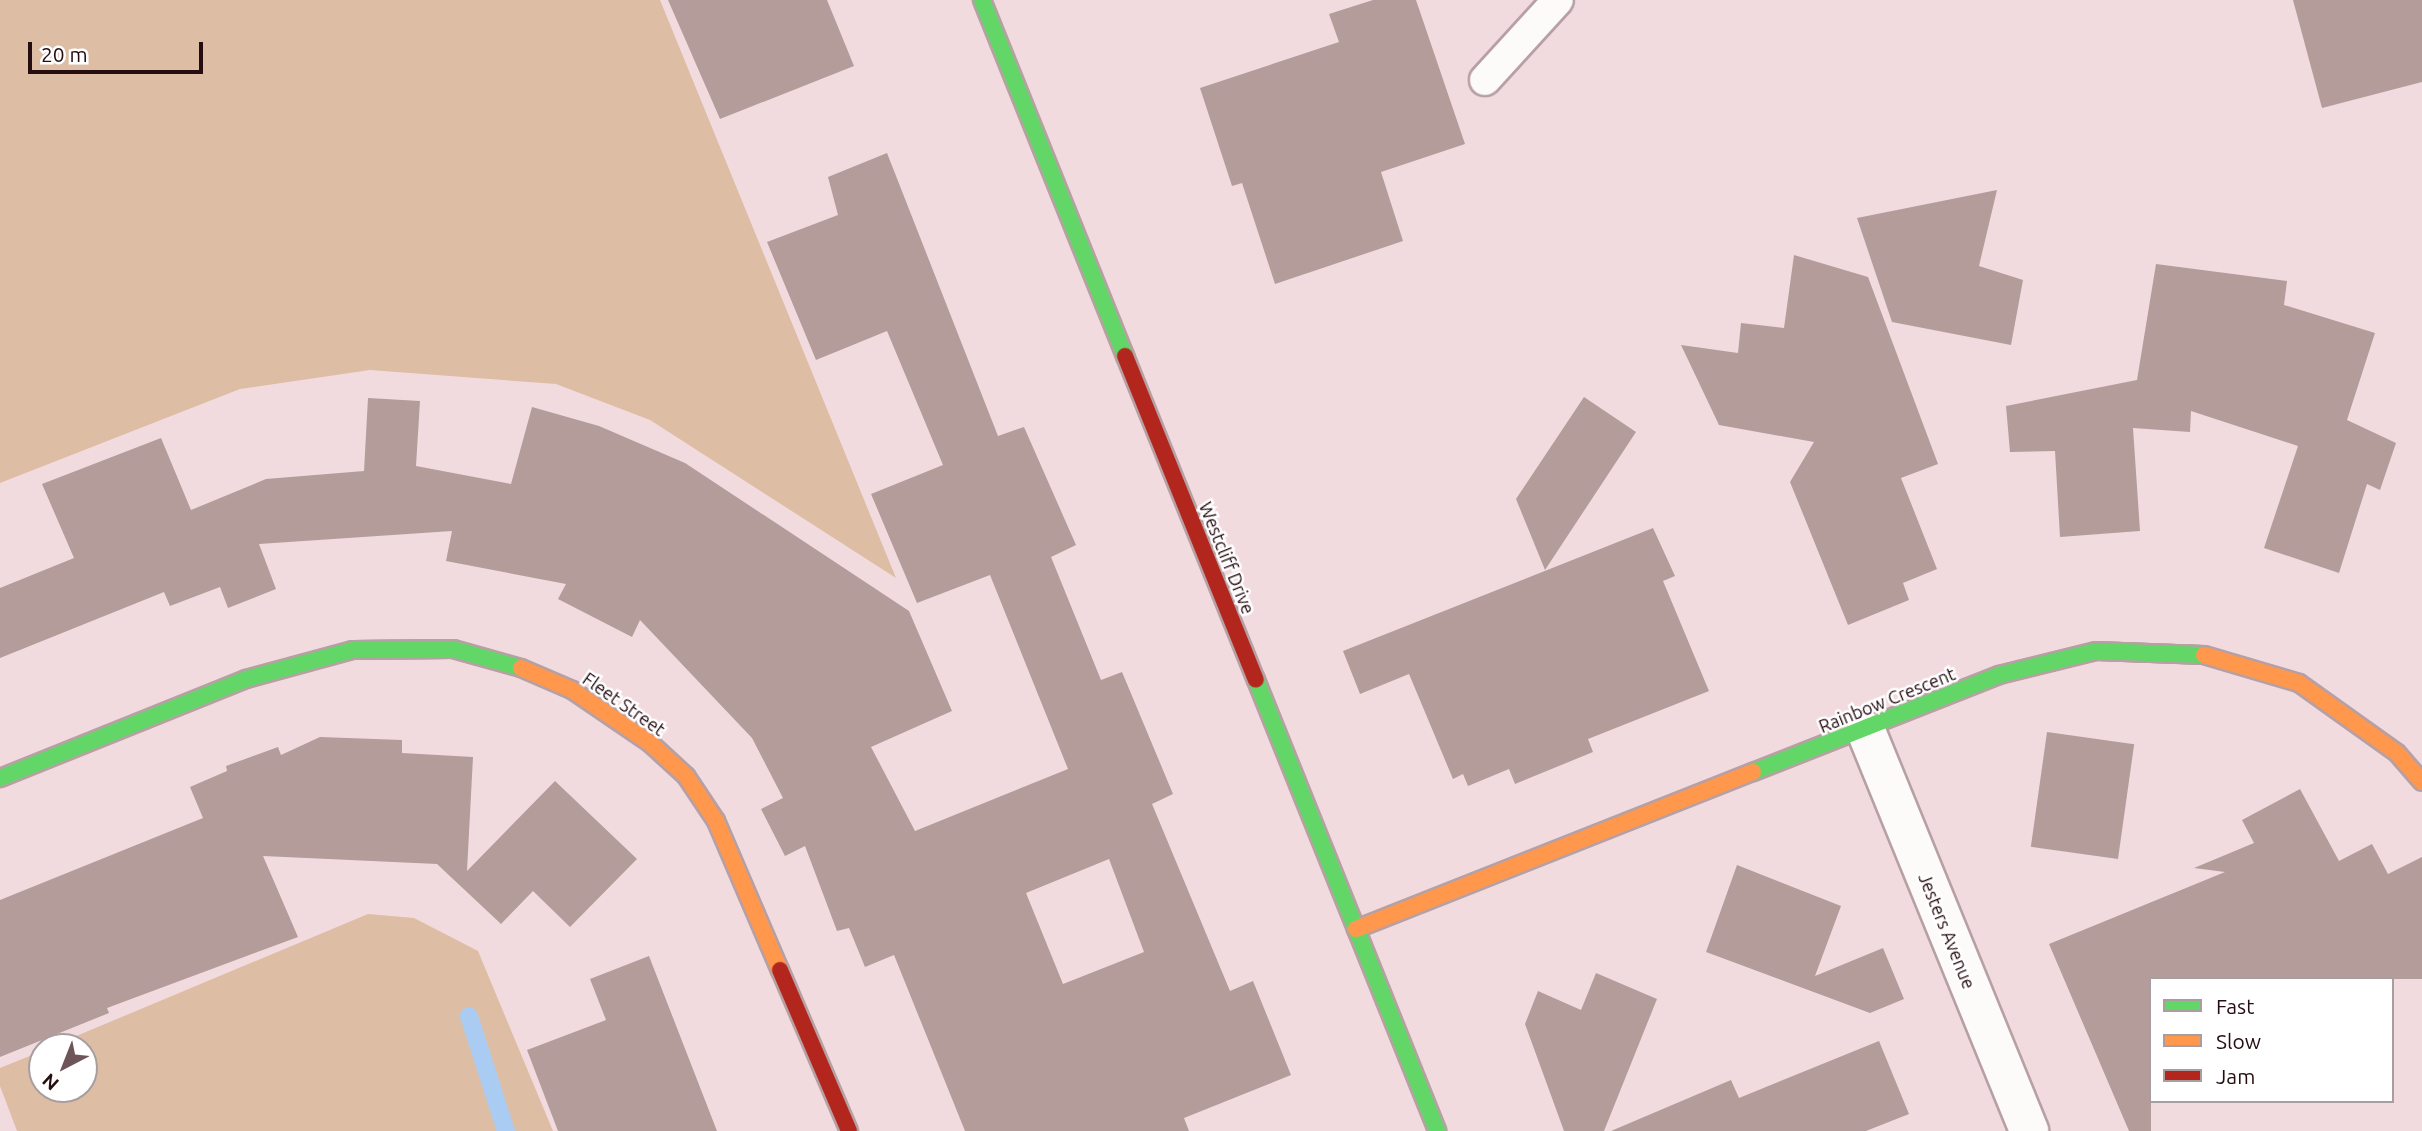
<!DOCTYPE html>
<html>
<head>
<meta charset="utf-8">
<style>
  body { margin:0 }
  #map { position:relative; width:2422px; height:1131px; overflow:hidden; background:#f2dbde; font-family:Ubuntu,sans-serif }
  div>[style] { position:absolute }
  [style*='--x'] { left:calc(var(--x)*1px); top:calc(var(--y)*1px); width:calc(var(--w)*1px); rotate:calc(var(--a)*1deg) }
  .green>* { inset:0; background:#debda5 }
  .stream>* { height:18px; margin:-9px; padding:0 9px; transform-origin:9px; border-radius:9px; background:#abccf2 }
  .building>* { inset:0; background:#b49c9b; transform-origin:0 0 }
  .roads { filter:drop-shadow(2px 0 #b7a0a4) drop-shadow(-2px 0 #b7a0a4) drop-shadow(0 2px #b7a0a4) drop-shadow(0 -2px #b7a0a4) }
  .lane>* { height:30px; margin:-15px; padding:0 15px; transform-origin:15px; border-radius:15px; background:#fdfafa }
  .street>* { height:38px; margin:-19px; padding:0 19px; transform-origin:19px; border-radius:19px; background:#fdfafa }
  .fast>* { height:16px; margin:-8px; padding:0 8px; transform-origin:8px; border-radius:8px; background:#63d668 }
  .slow>* { height:16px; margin:-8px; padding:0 8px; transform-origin:8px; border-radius:8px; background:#ff974d }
  .jam>* { height:16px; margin:-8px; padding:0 8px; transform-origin:8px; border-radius:8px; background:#b3261e }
  span { translate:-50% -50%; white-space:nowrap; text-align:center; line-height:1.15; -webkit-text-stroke:5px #fff; paint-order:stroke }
  .street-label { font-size:18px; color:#250d12 }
  .legend { position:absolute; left:2149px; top:977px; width:245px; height:126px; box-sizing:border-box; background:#fff; border:2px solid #a89ea0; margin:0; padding:9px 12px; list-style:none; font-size:21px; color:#250d12 }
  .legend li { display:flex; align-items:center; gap:14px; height:35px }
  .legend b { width:35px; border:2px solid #a89ea0 }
  .north { position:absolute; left:28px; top:1033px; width:70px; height:70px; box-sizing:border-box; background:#fff; border:2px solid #a89ea0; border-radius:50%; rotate:222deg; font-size:19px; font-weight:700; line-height:28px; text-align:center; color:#250d12 }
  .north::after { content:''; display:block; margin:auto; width:24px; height:32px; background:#6d5559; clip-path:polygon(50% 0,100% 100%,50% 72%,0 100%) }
  .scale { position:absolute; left:28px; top:42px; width:175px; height:32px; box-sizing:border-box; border:4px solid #250d12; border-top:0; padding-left:9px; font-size:21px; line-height:24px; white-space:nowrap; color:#250d12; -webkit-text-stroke:5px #fff; paint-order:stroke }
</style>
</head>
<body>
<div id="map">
  <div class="green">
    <div style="clip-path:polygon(0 0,660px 0,896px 578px,650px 420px,556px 384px,370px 370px,240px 389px,0 483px)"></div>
    <div style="clip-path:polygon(368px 914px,414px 918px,478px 951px,553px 1131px,17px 1131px,0 1086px,0 1068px,42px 1051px,42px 1089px,84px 1089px,84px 1047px,50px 1047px)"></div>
  </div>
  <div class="stream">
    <div style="--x:469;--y:1016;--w:121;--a:72.2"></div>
  </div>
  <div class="building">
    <div style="clip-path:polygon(668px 0,827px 0,854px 66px,720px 119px)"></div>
    <div style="clip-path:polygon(1373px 0,1416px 0,1465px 144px,1381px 172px,1403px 241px,1275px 284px,1242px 183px,1232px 186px,1200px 88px,1339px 42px,1329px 14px)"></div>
    <div style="clip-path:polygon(2293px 0,2422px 0,2422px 82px,2322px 108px)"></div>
    <div style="clip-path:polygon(evenodd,887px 153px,998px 436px,1024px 427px,1076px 545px,1051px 557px,1101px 680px,1122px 672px,1173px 794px,1152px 804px,1230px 991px,1253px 981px,1291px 1075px,1184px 1118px,1189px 1131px,965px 1131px,894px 955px,865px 967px,849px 928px,837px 931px,805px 846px,785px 856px,761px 809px,783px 798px,752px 738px,640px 620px,632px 637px,558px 599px,566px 584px,446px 561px,452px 531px,259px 544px,276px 589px,228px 608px,220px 587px,170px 606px,164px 592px,0 658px,0 588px,74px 558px,42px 484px,161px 438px,191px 510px,266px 479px,364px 471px,368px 398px,420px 401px,416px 466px,511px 484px,532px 407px,599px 426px,685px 463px,909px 611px,952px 711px,871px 747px,915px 831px,1068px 769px,990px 575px,917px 603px,871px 494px,943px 465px,887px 331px,816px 360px,767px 242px,838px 215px,828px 177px,887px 153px,1109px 859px,1144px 952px,1063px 984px,1026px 893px,1109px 859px)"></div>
    <div style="clip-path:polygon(1997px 190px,1979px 266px,2023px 280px,2011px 345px,1892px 322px,1857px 218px)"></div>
    <div style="clip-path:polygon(1794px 255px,1868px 277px,1938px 464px,1901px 478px,1937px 569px,1903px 583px,1909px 600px,1848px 625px,1790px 482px,1814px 442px,1719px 425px,1681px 345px,1738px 353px,1741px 323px,1784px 328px)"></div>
    <div style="clip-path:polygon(2156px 264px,2287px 281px,2284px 305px,2375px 333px,2347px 420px,2396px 443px,2380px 490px,2367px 484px,2339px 573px,2264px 548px,2298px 446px,2191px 411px,2190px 432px,2133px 428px,2140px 531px,2060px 537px,2055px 451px,2010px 452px,2006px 406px,2137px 380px)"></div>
    <div style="clip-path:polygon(1584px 397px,1636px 432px,1545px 570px,1516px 499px)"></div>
    <div style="clip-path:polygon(1653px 528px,1675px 576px,1663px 581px,1709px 691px,1588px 739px,1593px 752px,1515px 784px,1509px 769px,1468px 786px,1463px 774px,1453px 779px,1409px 674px,1360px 694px,1343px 651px)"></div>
    <div style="left:2047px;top:732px;width:88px;height:116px;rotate:8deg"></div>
    <div style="clip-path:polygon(320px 737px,402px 740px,402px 753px,473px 757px,467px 871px,555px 781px,637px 859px,570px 927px,533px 891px,501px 924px,437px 864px,263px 856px,298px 937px,107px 1008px,109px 1013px,0 1057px,0 900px,203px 818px,190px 787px,227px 771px,226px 766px,278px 747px,281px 755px)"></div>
    <div style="clip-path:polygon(2300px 789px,2339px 861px,2372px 844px,2388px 874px,2422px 857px,2422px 979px,2151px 979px,2151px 1131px,2129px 1131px,2049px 944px,2225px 872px,2194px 868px,2254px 843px,2242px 820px)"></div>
    <div style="clip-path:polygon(1737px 865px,1841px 906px,1815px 976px,1883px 948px,1904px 999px,1870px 1013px,1706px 952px)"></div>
    <div style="clip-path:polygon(649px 956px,717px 1131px,558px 1131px,527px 1050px,606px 1020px,590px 979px)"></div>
    <div style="clip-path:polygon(1596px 973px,1657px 999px,1604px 1131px,1564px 1131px,1525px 1024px,1538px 991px,1581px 1010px)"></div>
    <div style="clip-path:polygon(1879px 1041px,1909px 1114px,1866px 1131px,1611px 1131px,1731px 1080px,1739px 1098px)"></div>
  </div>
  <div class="roads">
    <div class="lane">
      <div style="--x:1485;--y:80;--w:108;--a:-47.6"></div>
    </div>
    <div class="street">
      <div style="--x:1866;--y:731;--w:432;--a:67.8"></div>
    </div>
    <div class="fast">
      <div style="--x:982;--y:0;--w:384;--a:68.1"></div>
      <div style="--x:1256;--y:680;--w:486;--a:68.1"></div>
      <div style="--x:1753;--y:772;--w:264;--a:-21.5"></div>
      <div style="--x:1999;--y:675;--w:100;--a:-13.9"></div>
      <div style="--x:2096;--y:651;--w:108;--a:2.1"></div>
      <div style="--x:0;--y:778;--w:265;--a:-21.9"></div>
      <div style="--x:246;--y:679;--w:111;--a:-15.2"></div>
      <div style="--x:353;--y:650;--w:100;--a:-0.6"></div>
      <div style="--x:453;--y:649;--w:71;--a:15.6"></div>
    </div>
    <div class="slow">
      <div style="--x:2204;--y:655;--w:99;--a:16.4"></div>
      <div style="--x:2299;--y:683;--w:120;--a:35.5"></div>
      <div style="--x:2397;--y:753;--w:38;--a:49"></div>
      <div style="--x:521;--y:668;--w:56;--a:23.3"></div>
      <div style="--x:572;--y:690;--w:94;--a:34.2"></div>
      <div style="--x:650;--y:743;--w:49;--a:42.5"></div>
      <div style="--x:686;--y:776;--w:54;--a:56.3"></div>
      <div style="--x:716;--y:821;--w:162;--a:66.8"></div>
      <div style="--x:1356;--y:929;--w:427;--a:-21.6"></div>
    </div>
    <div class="jam">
      <div style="--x:1125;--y:356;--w:349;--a:68"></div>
      <div style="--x:780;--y:970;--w:175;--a:66.8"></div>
    </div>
  </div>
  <div class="street-label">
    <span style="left:1227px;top:558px;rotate:68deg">Westcliff Drive</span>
    <span style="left:1887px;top:700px;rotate:-22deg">Rainbow Crescent</span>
    <span style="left:624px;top:704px;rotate:35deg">Fleet Street</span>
    <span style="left:1947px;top:931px;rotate:68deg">Jesters Avenue</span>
  </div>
  <ul class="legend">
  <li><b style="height:9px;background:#63d668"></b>Fast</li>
  <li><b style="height:9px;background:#ff974d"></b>Slow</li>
  <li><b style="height:9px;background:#b3261e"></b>Jam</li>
  </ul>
  <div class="north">N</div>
  <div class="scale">20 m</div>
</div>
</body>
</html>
